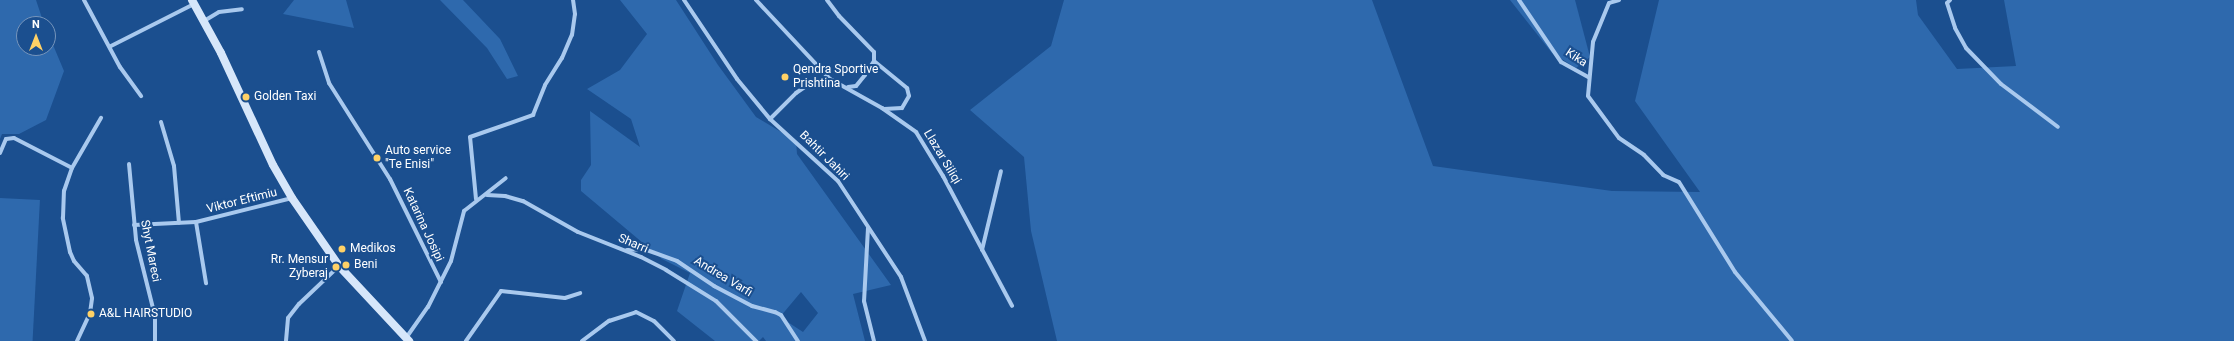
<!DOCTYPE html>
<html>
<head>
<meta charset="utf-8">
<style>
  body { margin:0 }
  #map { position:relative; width:2234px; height:341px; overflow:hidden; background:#1b4f8f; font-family:Roboto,sans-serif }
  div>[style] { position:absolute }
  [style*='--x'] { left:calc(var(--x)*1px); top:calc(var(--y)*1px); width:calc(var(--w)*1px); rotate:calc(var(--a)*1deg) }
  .green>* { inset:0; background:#2e69ad; transform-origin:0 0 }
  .street>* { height:4px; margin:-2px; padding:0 2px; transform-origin:2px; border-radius:2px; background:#a9c9ee }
  .secondary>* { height:8px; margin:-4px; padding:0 4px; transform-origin:4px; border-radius:4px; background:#d6e6fa }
  .dots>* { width:11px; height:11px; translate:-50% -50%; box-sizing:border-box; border:2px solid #1b4f8f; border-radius:50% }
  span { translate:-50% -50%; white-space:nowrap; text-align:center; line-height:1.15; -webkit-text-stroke:4px #1b4f8f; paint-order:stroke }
  .street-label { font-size:12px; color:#fff }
  .poi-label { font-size:12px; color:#fff }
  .left { translate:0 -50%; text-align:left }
  .right { translate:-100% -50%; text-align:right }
  .north { position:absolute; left:16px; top:16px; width:40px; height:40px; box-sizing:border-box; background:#1b4f8f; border:1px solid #7695bc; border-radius:50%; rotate:0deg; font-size:11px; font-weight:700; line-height:16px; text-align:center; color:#fff }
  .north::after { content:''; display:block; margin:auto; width:14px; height:18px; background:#ffd166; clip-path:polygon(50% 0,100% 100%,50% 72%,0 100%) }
</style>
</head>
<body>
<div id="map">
  <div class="green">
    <div style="clip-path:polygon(0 0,36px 0,44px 24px,24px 24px,24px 48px,48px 48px,48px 33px,64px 71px,46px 120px,19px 134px,2px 134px,0 139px)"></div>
    <div style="clip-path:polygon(294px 0,346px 0,354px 28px,283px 14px)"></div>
    <div style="clip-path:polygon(440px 0,463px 0,500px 39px,518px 76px,507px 79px,487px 48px)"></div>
    <div style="clip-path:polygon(evenodd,620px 0,676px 0,718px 65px,756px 117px,796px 141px,797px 154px,891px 285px,853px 294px,865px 341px,766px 341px,763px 337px,759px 341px,715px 341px,677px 311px,690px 273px,662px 259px,581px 191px,581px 180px,591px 165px,590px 111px,640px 147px,631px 119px,587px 89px,620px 70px,647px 34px,620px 0,801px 292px,818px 313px,803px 332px,780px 317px,801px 292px)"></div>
    <div style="clip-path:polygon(1064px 0,1372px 0,1433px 166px,1612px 191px,1700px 192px,1635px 101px,1659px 0,1916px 0,1918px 15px,1957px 69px,2016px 66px,2004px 0,2234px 0,2234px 341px,1057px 341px,1031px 231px,1024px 157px,970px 110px,1051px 46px)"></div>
    <div style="clip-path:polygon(1510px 0,1575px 0,1590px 57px,1576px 68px,1552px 53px)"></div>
    <div style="left:0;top:198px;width:40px;height:143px;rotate:3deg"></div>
  </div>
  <div class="street">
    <div style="--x:84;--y:0;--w:76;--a:61.8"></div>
    <div style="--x:120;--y:67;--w:36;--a:54"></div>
    <div style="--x:684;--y:0;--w:95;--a:56.1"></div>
    <div style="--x:737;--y:79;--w:52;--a:50.5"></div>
    <div style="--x:770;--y:119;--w:92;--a:42.4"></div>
    <div style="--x:838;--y:181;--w:115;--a:56.7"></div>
    <div style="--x:901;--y:277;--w:68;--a:69.4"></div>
    <div style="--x:756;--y:0;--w:108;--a:46.9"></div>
    <div style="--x:830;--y:79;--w:60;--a:29.1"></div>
    <div style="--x:882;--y:108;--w:42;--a:35.2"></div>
    <div style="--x:916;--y:132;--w:52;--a:58.5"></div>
    <div style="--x:943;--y:176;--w:147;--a:62"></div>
    <div style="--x:827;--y:0;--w:20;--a:53"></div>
    <div style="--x:839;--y:16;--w:50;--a:45.8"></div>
    <div style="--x:874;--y:52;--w:9;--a:90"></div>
    <div style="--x:874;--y:61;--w:17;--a:123"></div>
    <div style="--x:865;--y:75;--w:14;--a:129"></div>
    <div style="--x:856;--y:86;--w:8;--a:173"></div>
    <div style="--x:1519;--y:0;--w:75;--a:55.9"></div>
    <div style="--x:1561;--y:62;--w:31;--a:29"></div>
    <div style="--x:1619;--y:0;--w:10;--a:163"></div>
    <div style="--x:1609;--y:3;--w:42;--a:112.3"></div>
    <div style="--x:1593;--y:42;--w:54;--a:95.3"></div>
    <div style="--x:1588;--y:96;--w:52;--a:53.6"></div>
    <div style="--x:1619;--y:138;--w:30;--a:34"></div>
    <div style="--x:1644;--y:155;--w:28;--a:46"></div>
    <div style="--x:1663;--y:175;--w:17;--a:24"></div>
    <div style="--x:1679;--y:182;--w:106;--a:58.1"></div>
    <div style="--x:1735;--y:272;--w:89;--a:50.4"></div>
    <div style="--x:1950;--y:0;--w:4;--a:135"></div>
    <div style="--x:1947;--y:3;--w:26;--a:72"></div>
    <div style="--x:1955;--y:28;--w:23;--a:61"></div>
    <div style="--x:1966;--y:48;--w:50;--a:45.8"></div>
    <div style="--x:2001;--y:84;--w:71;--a:37"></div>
    <div style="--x:204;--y:21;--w:17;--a:-31"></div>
    <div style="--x:219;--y:12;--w:23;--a:-7"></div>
    <div style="--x:111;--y:46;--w:93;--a:-26.8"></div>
    <div style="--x:319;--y:52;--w:33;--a:72"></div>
    <div style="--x:329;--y:83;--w:114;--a:57.6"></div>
    <div style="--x:390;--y:179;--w:115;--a:63.7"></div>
    <div style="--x:874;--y:61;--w:43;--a:39.3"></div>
    <div style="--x:907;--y:88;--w:8;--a:76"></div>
    <div style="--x:909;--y:96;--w:14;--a:120"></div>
    <div style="--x:902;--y:108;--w:18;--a:177"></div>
    <div style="--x:770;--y:119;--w:37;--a:-45"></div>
    <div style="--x:796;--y:93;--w:18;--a:-34"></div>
    <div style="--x:811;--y:83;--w:19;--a:-12"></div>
    <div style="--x:161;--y:122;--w:46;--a:73.5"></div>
    <div style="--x:174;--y:166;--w:57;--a:85"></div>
    <div style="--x:0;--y:153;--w:15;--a:-67"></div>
    <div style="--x:6;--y:139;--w:8;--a:-7"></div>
    <div style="--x:14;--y:138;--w:65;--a:27.3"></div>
    <div style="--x:129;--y:164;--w:76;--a:84.7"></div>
    <div style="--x:136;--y:240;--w:78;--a:76"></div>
    <div style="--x:155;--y:316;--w:25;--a:90"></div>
    <div style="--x:487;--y:195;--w:18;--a:3"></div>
    <div style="--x:505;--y:196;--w:19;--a:16"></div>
    <div style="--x:523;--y:201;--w:63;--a:29.4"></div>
    <div style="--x:578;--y:232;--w:68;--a:21.6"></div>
    <div style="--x:641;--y:257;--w:28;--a:27"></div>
    <div style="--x:666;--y:270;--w:59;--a:31.8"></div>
    <div style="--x:716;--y:301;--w:57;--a:45"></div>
    <div style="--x:476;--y:199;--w:62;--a:-95.5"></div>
    <div style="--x:470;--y:137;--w:67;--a:-19.2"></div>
    <div style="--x:533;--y:115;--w:32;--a:-68"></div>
    <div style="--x:545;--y:85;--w:32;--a:-58"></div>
    <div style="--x:562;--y:58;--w:25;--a:-67"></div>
    <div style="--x:572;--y:35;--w:21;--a:-82"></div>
    <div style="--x:575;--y:14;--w:14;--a:-98"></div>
    <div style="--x:196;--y:222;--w:62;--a:80.7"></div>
    <div style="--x:134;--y:225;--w:62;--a:-2.8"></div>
    <div style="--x:196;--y:222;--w:99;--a:-14"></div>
    <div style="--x:868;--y:228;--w:73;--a:93.1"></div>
    <div style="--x:864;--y:301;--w:41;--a:76"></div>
    <div style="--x:627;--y:250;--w:17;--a:-3"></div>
    <div style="--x:644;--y:249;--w:35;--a:20"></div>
    <div style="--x:677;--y:261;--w:45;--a:34"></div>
    <div style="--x:714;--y:286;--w:43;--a:27.8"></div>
    <div style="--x:752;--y:306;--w:24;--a:15"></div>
    <div style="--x:775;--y:312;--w:7;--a:27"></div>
    <div style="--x:781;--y:315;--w:31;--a:57"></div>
    <div style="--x:982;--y:250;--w:81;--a:-76.5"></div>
    <div style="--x:406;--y:338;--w:38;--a:-55"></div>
    <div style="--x:428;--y:307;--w:51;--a:-63.4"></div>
    <div style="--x:451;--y:261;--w:52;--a:-75.4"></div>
    <div style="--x:464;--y:211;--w:53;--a:-38.2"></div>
    <div style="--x:77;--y:341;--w:31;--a:-65"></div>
    <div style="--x:90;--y:313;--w:15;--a:-82"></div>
    <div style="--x:92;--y:298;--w:23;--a:-103"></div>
    <div style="--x:87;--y:276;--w:20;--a:-131"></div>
    <div style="--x:74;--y:261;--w:10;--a:-114"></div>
    <div style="--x:70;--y:252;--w:35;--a:-102"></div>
    <div style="--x:63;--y:218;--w:27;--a:-88"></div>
    <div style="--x:64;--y:191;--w:24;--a:-71"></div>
    <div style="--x:72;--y:168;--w:58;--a:-59.9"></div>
    <div style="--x:286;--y:341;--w:23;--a:-85"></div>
    <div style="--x:288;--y:318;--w:18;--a:-52"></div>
    <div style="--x:299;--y:304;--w:55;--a:-43.5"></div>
    <div style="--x:466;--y:341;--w:61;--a:-55"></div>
    <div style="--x:501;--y:291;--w:64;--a:6.2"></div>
    <div style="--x:565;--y:298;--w:16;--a:-18"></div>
    <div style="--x:582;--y:341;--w:34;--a:-37"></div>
    <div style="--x:609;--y:321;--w:28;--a:-18"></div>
    <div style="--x:636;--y:312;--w:20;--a:27"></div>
    <div style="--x:654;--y:321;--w:28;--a:45"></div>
  </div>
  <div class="secondary">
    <div style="--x:192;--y:0;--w:60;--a:61.3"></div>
    <div style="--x:221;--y:53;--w:123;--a:65.1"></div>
    <div style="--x:273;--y:165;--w:38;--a:60"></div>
    <div style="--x:292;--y:198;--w:83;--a:55.3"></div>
    <div style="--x:339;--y:266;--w:103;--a:47"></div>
  </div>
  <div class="dots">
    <div style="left:785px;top:77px;background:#ffd166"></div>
    <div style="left:246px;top:97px;background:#ffd166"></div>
    <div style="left:377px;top:158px;background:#ffd166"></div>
    <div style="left:342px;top:249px;background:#ffd166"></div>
    <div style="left:346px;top:265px;background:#ffd166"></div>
    <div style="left:336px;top:267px;background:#ffd166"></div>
    <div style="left:91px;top:314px;background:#ffd166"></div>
  </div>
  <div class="street-label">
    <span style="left:1576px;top:58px;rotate:33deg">Kika</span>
    <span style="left:824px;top:156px;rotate:45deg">Bahtir Jahiri</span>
    <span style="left:942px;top:157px;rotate:59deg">Llazar Siliqi</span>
    <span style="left:242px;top:201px;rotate:-14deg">Viktor Eftimiu</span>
    <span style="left:423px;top:225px;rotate:65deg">Katarina Josipi</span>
    <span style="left:633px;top:244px;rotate:23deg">Sharri</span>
    <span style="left:150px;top:251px;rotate:79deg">Shyt Mareci</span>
    <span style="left:723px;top:277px;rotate:31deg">Andrea Varfi</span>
  </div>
  <div class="poi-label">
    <span class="left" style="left:793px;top:77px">Qendra Sportive<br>Prishtina</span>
    <span class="left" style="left:254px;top:97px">Golden Taxi</span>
    <span class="left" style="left:385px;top:158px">Auto service<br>"Te Enisi"</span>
    <span class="left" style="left:350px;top:249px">Medikos</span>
    <span class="right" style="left:328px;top:267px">Rr. Mensur<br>Zyberaj</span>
    <span class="left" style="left:354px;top:265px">Beni</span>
    <span class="left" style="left:99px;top:314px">A&amp;L HAIRSTUDIO</span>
  </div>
  <div class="north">N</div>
</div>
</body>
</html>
